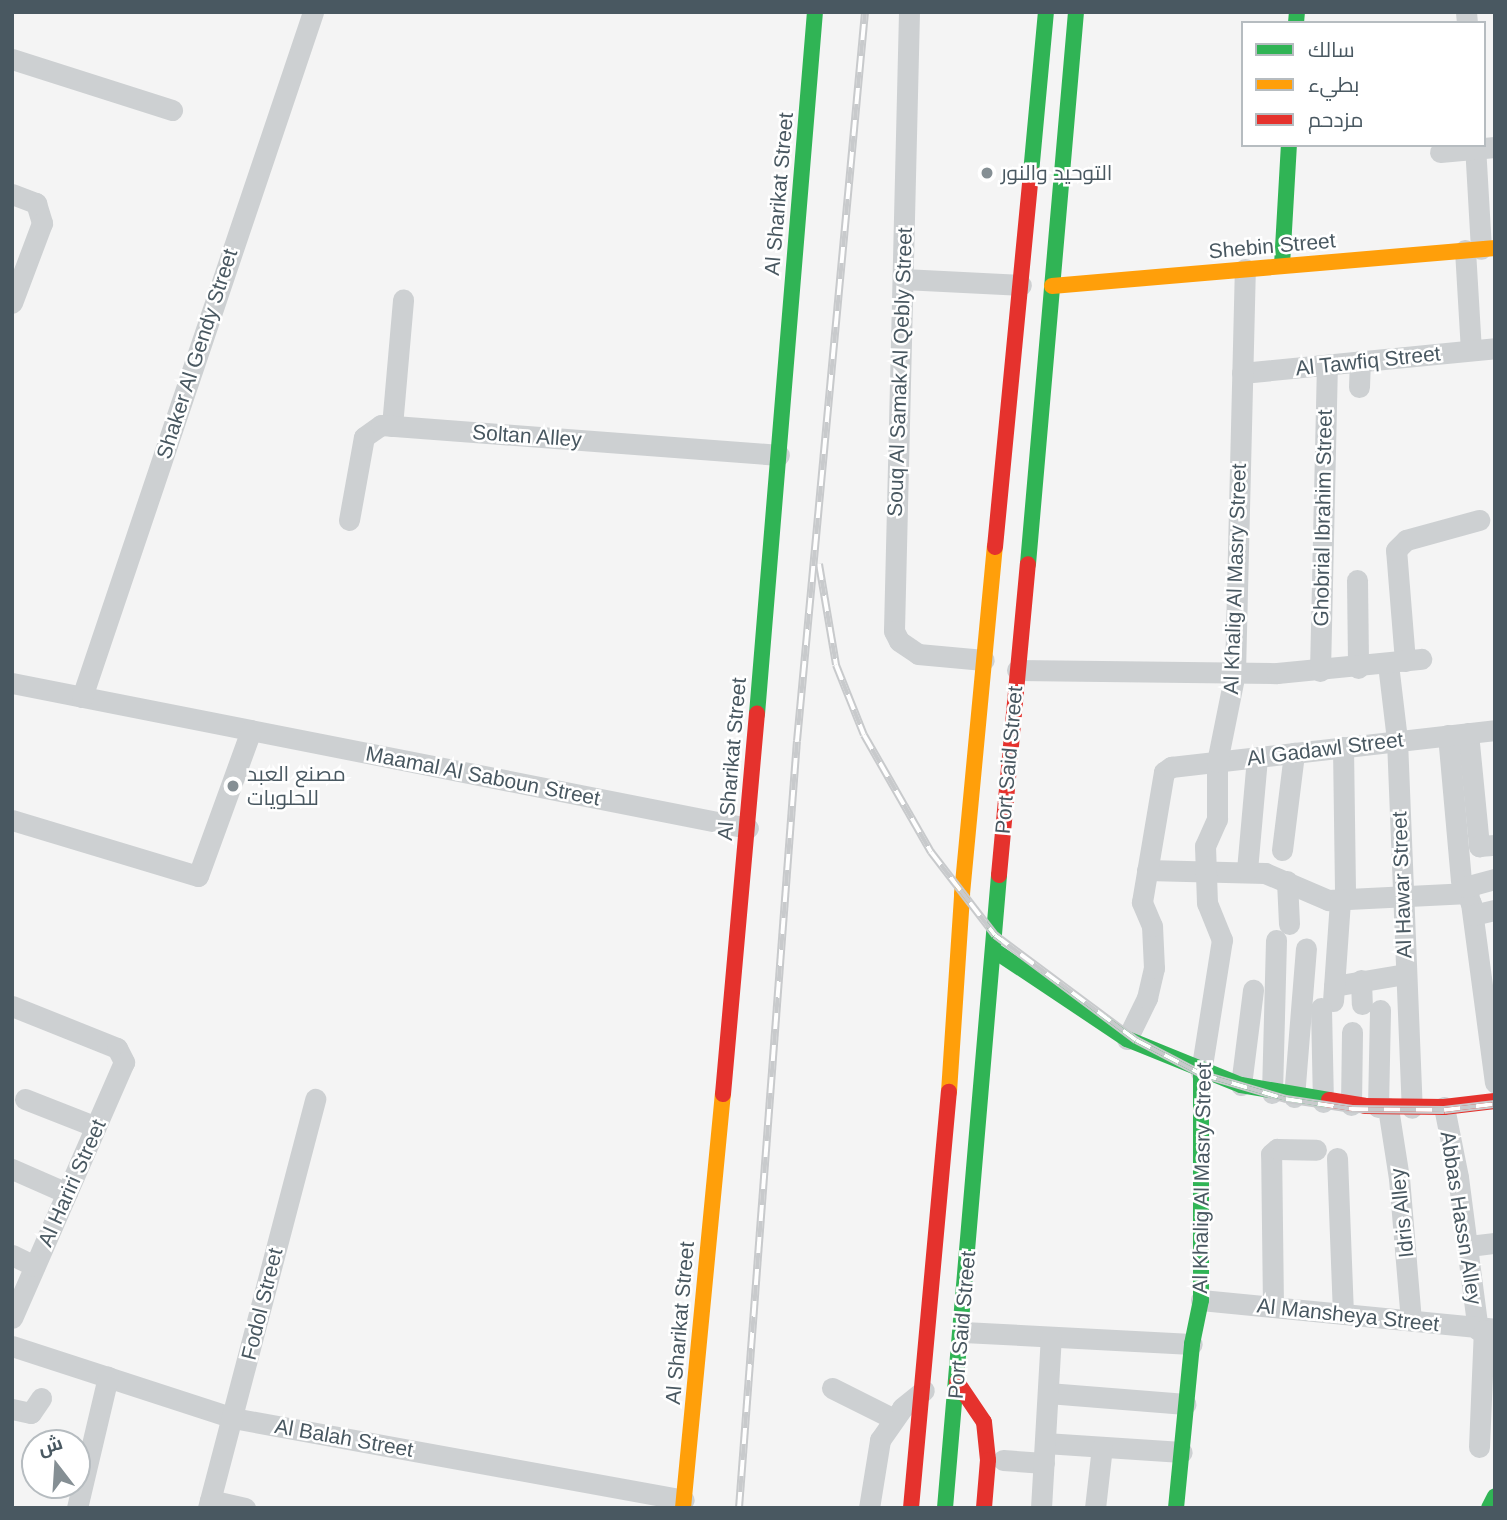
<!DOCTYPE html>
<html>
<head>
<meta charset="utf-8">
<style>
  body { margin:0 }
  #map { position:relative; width:1507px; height:1520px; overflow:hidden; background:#f4f4f4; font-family:Arial,Cairo,sans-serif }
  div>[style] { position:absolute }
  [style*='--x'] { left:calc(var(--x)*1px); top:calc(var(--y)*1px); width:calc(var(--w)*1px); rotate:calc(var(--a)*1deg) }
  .street>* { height:21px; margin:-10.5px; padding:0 10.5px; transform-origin:10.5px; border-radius:10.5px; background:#cdd0d2 }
  .fast>* { height:16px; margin:-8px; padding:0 8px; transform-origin:8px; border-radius:8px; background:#30b455 }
  .slow>* { height:16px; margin:-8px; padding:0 8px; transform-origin:8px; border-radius:8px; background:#ff9f0a }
  .jam>* { height:16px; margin:-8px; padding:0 8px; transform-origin:8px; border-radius:8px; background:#e5322d }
  .rail>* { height:8px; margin-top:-4px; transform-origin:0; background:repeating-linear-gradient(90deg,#fff 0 16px,#c8cacc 0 32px); box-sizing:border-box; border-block:2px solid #c8cacc }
  .dots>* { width:19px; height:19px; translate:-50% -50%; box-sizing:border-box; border:4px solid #fff; border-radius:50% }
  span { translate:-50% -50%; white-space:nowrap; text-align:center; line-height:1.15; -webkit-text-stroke:5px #fff; paint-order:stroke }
  .poi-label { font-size:21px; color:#495861 }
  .left { translate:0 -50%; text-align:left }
  .street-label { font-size:21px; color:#495861 }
  .frame { position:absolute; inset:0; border:14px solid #495861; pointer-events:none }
  .legend { position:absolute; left:1241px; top:21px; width:245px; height:126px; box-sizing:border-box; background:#fff; border:2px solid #b6bcc0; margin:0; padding:9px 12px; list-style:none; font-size:21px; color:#495861 }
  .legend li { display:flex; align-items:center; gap:14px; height:35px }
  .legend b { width:35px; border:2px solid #b6bcc0 }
  .north { position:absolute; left:21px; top:1429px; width:70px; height:70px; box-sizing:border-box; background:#fff; border:2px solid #b6bcc0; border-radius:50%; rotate:343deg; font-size:19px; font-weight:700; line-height:28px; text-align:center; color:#495861 }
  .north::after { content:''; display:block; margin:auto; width:24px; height:32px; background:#858f94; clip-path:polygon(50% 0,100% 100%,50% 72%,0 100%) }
</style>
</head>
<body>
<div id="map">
  <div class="street">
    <div style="--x:909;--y:12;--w:619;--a:91.39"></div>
    <div style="--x:894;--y:631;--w:11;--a:63"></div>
    <div style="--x:899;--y:641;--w:23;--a:34"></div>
    <div style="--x:918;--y:654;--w:66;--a:5.2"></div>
    <div style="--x:1466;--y:12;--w:11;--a:85"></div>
    <div style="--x:12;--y:59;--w:168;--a:17.7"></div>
    <div style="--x:1475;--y:145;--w:104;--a:86.7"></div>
    <div style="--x:1440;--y:152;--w:55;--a:-5.2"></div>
    <div style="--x:12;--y:194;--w:26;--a:21"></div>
    <div style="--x:36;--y:203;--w:21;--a:73"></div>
    <div style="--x:42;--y:223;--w:85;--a:110.6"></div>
    <div style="--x:1465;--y:250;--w:100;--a:86.6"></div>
    <div style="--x:903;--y:279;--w:118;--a:2.9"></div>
    <div style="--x:1242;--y:373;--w:254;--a:-5.6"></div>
    <div style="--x:1359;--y:387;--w:26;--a:-88"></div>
    <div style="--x:392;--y:426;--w:127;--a:-85"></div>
    <div style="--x:349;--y:520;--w:84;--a:-79.8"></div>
    <div style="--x:364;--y:437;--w:21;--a:-35"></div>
    <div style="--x:381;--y:425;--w:399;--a:4.3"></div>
    <div style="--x:1357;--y:580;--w:88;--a:89.3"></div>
    <div style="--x:1405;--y:661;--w:111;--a:-94.6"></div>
    <div style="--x:1396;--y:550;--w:14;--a:-45"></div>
    <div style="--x:1406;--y:540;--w:76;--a:-15.3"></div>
    <div style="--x:1388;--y:664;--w:77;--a:83.2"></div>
    <div style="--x:1397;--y:740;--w:368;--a:87.7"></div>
    <div style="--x:1017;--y:670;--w:260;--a:0.7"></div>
    <div style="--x:1277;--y:673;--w:145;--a:-5.6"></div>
    <div style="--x:1320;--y:671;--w:306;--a:-88.7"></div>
    <div style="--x:12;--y:683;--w:750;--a:11.15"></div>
    <div style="--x:82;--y:697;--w:723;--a:-71.36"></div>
    <div style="--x:1468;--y:733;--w:114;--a:84.4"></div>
    <div style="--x:1479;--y:846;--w:16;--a:-4"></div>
    <div style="--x:1448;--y:735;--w:146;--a:84.9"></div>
    <div style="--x:1461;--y:880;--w:25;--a:67"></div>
    <div style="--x:1471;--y:903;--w:181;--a:82.4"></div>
    <div style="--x:1343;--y:747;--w:152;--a:89.2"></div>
    <div style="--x:12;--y:820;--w:194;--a:16.8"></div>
    <div style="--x:198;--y:876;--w:155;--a:-70"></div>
    <div style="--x:1282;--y:850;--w:98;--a:-82.9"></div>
    <div style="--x:1147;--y:870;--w:118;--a:1.5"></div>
    <div style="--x:1265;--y:873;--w:69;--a:23.2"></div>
    <div style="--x:1328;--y:900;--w:141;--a:-2.8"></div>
    <div style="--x:1247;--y:870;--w:113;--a:-84.9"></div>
    <div style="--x:1287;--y:881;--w:43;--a:87.3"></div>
    <div style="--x:1465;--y:887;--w:31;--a:-15"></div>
    <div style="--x:1473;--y:915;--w:23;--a:-13"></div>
    <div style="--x:1361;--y:980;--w:24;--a:88"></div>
    <div style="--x:1334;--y:986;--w:72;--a:-9.6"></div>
    <div style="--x:1333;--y:1001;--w:101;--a:-86"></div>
    <div style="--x:12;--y:1006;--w:113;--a:21.8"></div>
    <div style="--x:117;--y:1048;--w:16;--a:63"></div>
    <div style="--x:124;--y:1062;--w:279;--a:113.6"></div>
    <div style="--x:1321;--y:1008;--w:94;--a:88.8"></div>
    <div style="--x:1127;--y:1039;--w:46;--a:-64"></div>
    <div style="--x:1147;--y:998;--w:31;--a:-77"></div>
    <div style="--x:1154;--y:968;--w:42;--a:-92.7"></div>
    <div style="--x:1152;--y:926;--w:26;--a:-113"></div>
    <div style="--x:1142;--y:902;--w:132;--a:-80.4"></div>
    <div style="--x:1164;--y:772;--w:9;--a:-36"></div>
    <div style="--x:1171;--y:767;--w:326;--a:-6.5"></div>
    <div style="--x:1201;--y:1072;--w:134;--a:-81"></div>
    <div style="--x:1222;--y:940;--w:40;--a:-112"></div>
    <div style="--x:1207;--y:903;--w:57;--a:-92"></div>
    <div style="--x:1205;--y:846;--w:30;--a:-66"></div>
    <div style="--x:1217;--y:819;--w:57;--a:-90"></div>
    <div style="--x:1217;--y:762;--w:91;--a:-78.6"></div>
    <div style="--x:1235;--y:673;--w:404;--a:-88.6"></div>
    <div style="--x:1241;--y:1085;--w:96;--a:-82.8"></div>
    <div style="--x:1272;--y:1093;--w:153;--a:-88.5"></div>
    <div style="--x:1294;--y:1097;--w:149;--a:-85.4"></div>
    <div style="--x:25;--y:1099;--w:76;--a:21.5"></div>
    <div style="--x:1351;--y:1105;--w:73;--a:-89.2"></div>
    <div style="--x:1378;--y:1107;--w:97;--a:-88.8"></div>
    <div style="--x:1444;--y:1107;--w:71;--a:78.7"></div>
    <div style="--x:1458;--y:1177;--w:154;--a:82.6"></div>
    <div style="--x:1388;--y:1108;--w:71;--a:81.1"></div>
    <div style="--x:1399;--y:1178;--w:143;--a:85.2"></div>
    <div style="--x:1337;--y:1158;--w:155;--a:87.8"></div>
    <div style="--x:12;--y:1169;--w:60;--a:23.6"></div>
    <div style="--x:1469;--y:1246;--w:26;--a:-7"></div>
    <div style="--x:12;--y:1255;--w:25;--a:26"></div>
    <div style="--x:1201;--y:1300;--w:295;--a:5.6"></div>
    <div style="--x:1273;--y:1307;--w:153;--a:-90.7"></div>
    <div style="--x:1271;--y:1154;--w:8;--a:-40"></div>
    <div style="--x:1277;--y:1149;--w:39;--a:1"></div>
    <div style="--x:963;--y:1332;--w:229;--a:3"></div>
    <div style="--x:12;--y:1346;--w:232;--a:18"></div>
    <div style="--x:233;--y:1418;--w:458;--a:10.3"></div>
    <div style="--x:832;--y:1388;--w:69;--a:26.6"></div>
    <div style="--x:1048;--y:1393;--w:138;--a:4.6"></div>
    <div style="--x:12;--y:1409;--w:19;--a:12"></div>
    <div style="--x:31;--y:1413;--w:18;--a:-56"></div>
    <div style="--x:1045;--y:1443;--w:137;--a:3.8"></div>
    <div style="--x:1479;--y:1447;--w:117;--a:-87.6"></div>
    <div style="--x:1003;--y:1460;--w:41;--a:4.2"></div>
    <div style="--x:210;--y:1500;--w:36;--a:13"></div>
    <div style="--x:77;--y:1508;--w:135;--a:-76.7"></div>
    <div style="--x:208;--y:1508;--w:423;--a:-75.3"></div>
    <div style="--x:869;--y:1508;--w:69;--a:-80.8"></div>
    <div style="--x:880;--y:1440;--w:39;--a:-55"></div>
    <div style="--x:902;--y:1408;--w:28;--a:-39"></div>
    <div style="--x:1041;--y:1508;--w:171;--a:-86.7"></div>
    <div style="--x:1095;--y:1508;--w:61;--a:-83.5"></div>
  </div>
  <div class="fast">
    <div style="--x:1296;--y:23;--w:11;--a:-85"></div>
    <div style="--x:1031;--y:173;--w:162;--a:-84.7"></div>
    <div style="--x:1282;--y:265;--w:120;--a:-86.7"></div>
    <div style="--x:1028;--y:564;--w:554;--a:-85.03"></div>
    <div style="--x:757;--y:714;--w:704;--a:-85.28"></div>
    <div style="--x:995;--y:951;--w:159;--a:33.7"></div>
    <div style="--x:1127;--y:1039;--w:123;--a:22"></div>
    <div style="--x:1241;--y:1085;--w:89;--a:9.7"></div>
    <div style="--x:945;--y:1508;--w:635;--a:-85.12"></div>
    <div style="--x:1176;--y:1508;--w:165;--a:-84.4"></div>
    <div style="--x:1192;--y:1344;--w:45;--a:-78.4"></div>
    <div style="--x:1201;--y:1300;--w:228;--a:-90"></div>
    <div style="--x:1489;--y:1508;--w:13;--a:-63"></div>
  </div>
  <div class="slow">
    <div style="--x:1052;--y:286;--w:445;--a:-4.9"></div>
    <div style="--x:949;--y:1092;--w:198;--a:-86.2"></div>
    <div style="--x:962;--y:894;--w:349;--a:-84.6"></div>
    <div style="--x:683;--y:1508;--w:416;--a:-84.5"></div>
  </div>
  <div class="jam">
    <div style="--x:995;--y:547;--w:376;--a:-84.5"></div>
    <div style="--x:999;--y:875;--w:312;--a:-84.7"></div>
    <div style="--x:723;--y:1094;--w:382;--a:-84.9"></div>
    <div style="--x:1329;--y:1100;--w:36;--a:9"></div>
    <div style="--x:1365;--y:1106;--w:79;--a:0.7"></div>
    <div style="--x:1444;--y:1107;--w:51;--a:-6.7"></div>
    <div style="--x:957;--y:1382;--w:48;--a:56"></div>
    <div style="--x:984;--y:1422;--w:38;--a:84"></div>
    <div style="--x:988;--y:1460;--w:48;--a:94.8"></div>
    <div style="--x:911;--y:1508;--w:418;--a:-84.8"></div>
  </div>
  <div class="rail">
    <div style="--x:819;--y:564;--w:102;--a:80.4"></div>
    <div style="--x:836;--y:665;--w:75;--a:68.2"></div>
    <div style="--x:864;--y:735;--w:135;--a:60.2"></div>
    <div style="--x:931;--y:852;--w:105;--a:52.4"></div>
    <div style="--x:995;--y:935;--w:176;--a:36.7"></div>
    <div style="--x:1136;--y:1040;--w:73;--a:27.6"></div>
    <div style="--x:1201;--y:1074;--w:89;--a:16.4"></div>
    <div style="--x:1286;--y:1099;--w:67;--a:8.6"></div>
    <div style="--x:1352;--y:1109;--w:92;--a:0.6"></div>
    <div style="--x:1444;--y:1110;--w:51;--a:-6.7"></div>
    <div style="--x:739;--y:1508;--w:769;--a:-85.68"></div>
    <div style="--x:797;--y:741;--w:732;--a:-84.67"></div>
  </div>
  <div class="dots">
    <div style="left:987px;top:173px;background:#858f94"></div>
    <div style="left:233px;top:786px;background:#858f94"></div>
  </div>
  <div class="poi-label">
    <span class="left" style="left:1001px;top:173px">التوحيد والنور</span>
    <span class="left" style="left:247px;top:786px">مصنع العبد<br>للحلويات</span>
  </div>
  <div class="street-label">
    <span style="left:779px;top:194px;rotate:-85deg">Al Sharikat Street</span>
    <span style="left:1272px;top:246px;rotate:-5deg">Shebin Street</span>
    <span style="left:197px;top:354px;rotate:-72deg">Shaker Al Gendy Street</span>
    <span style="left:1368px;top:361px;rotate:-6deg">Al Tawfiq Street</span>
    <span style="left:900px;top:372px;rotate:-88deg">Souq Al Samak Al Qebly Street</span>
    <span style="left:527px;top:436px;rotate:4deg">Soltan Alley</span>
    <span style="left:1323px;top:518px;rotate:-89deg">Ghobrial Ibrahim Street</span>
    <span style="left:1235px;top:579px;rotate:-88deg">Al Khalig Al Masry Street</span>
    <span style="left:1325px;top:749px;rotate:-7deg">Al Gadawl Street</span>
    <span style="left:732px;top:759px;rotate:-85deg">Al Sharikat Street</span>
    <span style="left:1009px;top:760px;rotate:-85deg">Port Said Street</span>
    <span style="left:483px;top:776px;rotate:11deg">Maamal Al Saboun Street</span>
    <span style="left:1402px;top:885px;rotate:-92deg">Al Hawar Street</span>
    <span style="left:1202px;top:1178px;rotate:-89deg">Al Khalig Al Masry Street</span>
    <span style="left:72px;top:1183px;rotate:-66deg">Al Hariri Street</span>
    <span style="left:1402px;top:1213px;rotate:-96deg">Idris Alley</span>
    <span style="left:1461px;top:1218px;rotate:81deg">Abbas Hassn Alley</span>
    <span style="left:262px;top:1304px;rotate:-76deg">Fodol Street</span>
    <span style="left:1348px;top:1315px;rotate:6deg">Al Mansheya Street</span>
    <span style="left:680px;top:1323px;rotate:-85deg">Al Sharikat Street</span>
    <span style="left:962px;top:1325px;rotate:-85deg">Port Said Street</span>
    <span style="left:344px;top:1438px;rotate:10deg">Al Balah Street</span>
  </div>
  <div class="frame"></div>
  <ul class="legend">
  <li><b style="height:9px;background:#30b455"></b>سالك</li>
  <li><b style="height:9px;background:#ff9f0a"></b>بطيء</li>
  <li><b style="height:9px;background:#e5322d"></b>مزدحم</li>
  </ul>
  <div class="north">ش</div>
</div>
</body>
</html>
